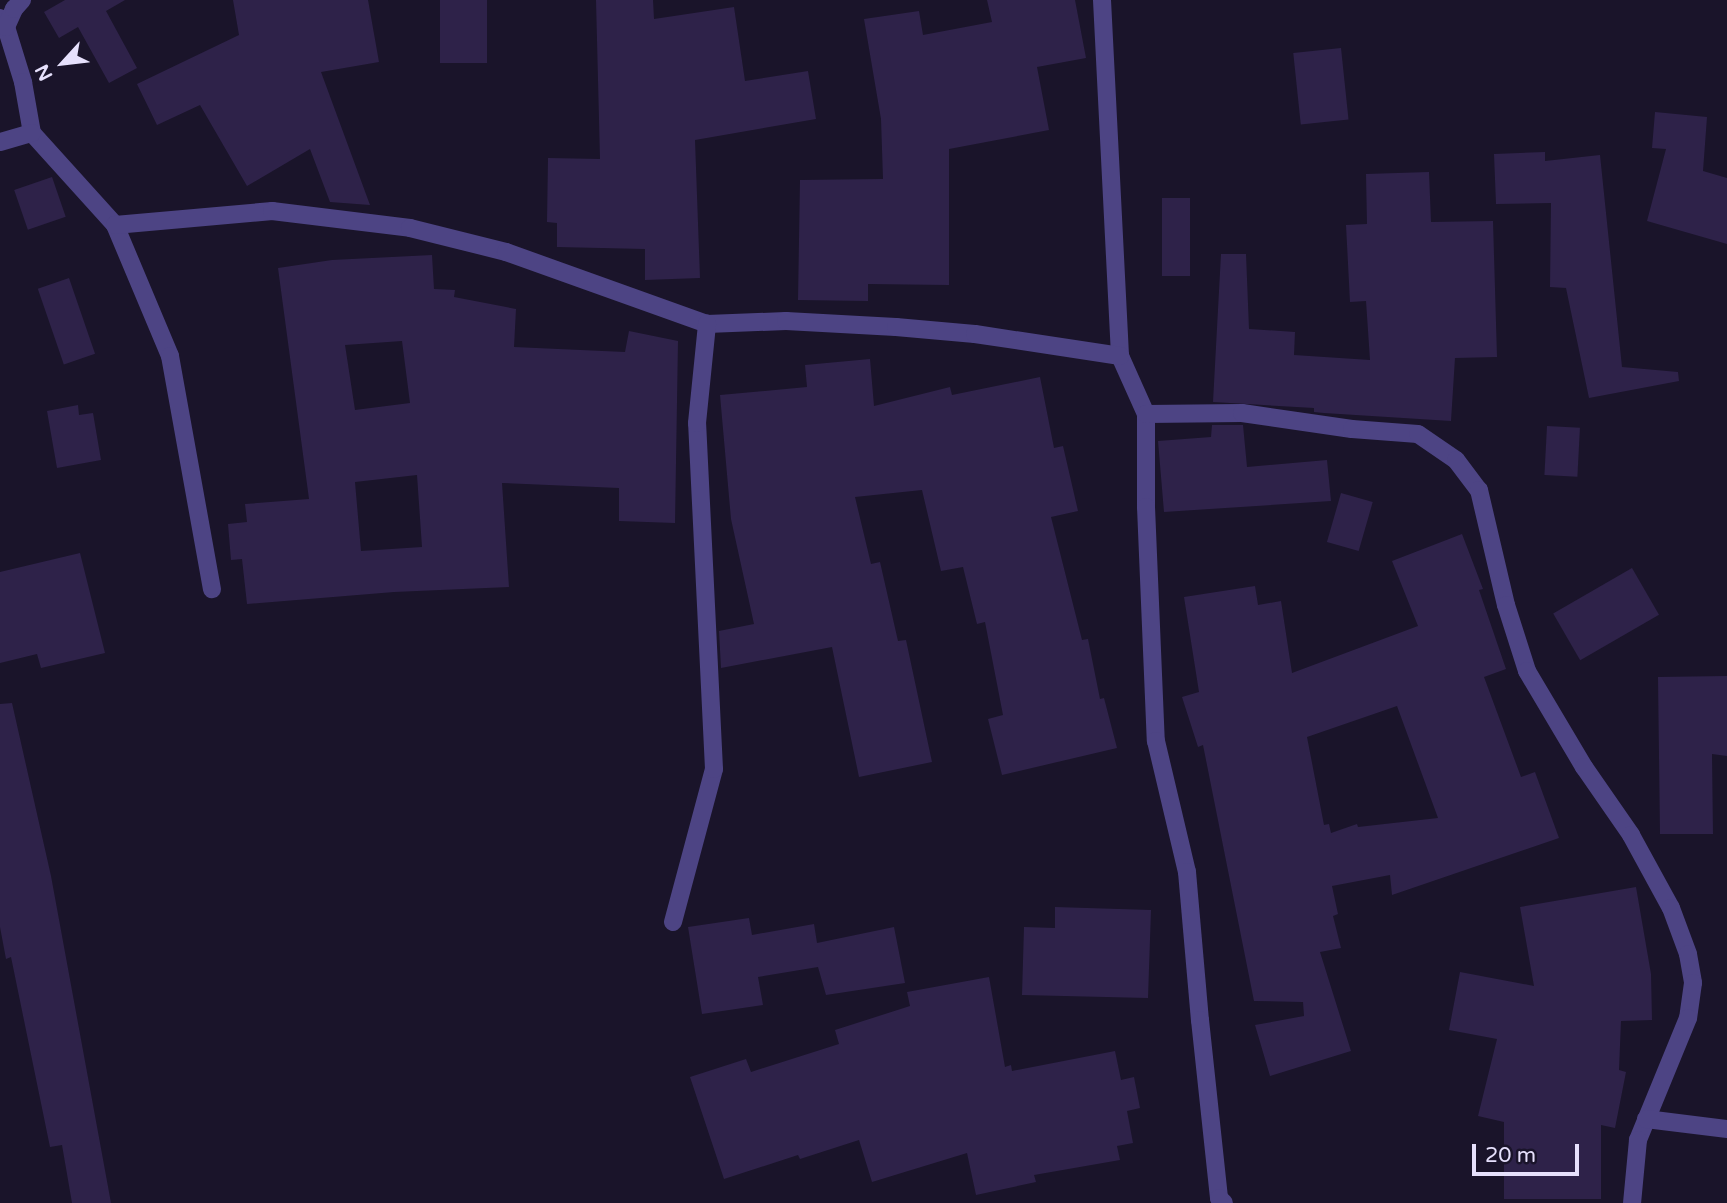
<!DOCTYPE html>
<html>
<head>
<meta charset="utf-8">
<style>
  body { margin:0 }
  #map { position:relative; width:1727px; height:1203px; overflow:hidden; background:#1a142a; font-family:"Varela Round",sans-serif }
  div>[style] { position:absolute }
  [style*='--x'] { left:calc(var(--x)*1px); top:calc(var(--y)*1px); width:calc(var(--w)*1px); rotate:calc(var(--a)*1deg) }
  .building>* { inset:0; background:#2e2249; transform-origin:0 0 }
  .minor>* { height:18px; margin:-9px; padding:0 9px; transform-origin:9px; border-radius:9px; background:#4d4484 }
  span { translate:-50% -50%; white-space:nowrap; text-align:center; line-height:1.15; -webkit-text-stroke:5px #1a142a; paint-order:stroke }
  .north { position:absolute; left:28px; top:28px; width:70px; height:70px; -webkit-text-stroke:5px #1a142a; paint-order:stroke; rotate:243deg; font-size:19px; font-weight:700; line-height:28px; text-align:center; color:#e6e0fc }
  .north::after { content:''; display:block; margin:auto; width:24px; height:32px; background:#e6e0fc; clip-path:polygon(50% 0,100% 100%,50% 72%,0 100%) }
  .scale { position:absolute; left:1472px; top:1144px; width:107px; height:32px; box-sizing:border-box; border:4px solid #e6e0fc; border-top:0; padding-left:9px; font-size:21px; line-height:24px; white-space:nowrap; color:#e6e0fc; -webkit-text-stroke:5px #1a142a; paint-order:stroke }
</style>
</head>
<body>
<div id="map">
  <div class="building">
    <div style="clip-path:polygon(65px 0,125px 0,106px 11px,137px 68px,109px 83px,78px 27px,59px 38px,44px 12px)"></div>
    <div style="clip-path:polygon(233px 0,368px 0,379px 62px,321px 72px,370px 205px,330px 202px,310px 149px,247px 186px,200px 105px,157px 125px,137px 84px,239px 35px)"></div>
    <div style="left:440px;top:0;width:47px;height:63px"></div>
    <div style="clip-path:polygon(596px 0,653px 0,654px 19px,734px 7px,745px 81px,808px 71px,816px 119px,695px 140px,700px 278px,645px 280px,645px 249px,557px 247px,557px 223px,547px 222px,548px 158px,600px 159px)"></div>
    <div style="clip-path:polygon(987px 0,1075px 0,1086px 58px,1037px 67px,1049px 130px,949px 149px,949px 285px,868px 284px,868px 301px,798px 300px,800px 180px,883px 179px,881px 119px,864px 19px,919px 11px,923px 35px,992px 22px)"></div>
    <div style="left:1341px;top:48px;width:72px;height:48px;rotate:84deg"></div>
    <div style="clip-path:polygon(1655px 112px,1707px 117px,1703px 171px,1727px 178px,1727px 244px,1647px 221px,1666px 149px,1652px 148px)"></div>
    <div style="clip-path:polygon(1545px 152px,1545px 161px,1600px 155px,1622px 367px,1678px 372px,1679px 381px,1589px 398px,1566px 288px,1550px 287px,1551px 203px,1496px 204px,1494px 154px)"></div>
    <div style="clip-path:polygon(1429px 172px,1431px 222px,1493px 221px,1497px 357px,1455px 358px,1451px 421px,1324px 413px,1314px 412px,1314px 408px,1213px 402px,1221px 254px,1246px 254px,1249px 329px,1295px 332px,1294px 355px,1370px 360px,1366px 301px,1350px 302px,1346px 225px,1367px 224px,1366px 174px)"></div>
    <div style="left:52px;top:177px;width:42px;height:40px;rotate:71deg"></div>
    <div style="left:1162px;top:198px;width:28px;height:78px"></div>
    <div style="clip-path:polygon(evenodd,432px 255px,434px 289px,455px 290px,454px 297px,516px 309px,514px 347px,625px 352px,629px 331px,678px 341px,675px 523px,619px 521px,619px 488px,502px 483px,509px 587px,394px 592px,247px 604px,242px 559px,231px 560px,228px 524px,247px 522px,245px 504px,309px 499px,278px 268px,332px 260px,432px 255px,402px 341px,410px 403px,355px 410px,345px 345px,402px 341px,432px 255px,417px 475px,422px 547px,361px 551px,355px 482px,417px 475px)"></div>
    <div style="left:69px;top:278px;width:80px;height:33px;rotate:71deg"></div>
    <div style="clip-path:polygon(870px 359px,874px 406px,950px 387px,952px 395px,1040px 377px,1054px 448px,1063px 446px,1078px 511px,1051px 517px,1082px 640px,1088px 639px,1100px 699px,1104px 698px,1117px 748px,1002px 775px,988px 719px,1003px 715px,985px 622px,977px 624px,963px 567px,941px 571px,922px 490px,855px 497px,871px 564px,880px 562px,898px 641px,906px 640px,932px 762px,859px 777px,832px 647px,721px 668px,719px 631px,754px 624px,731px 519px,720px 395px,807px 387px,805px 365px)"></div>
    <div style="clip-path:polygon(78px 405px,79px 415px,93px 413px,101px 460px,57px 468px,47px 411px)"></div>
    <div style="clip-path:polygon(1212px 425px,1243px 425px,1247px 467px,1327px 460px,1331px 501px,1164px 512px,1158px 441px,1211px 437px)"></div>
    <div style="left:1547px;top:426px;width:33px;height:49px;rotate:3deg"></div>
    <div style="left:1341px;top:493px;width:33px;height:51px;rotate:16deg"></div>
    <div style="clip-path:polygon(evenodd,1462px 534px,1483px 589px,1479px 590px,1506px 669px,1484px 677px,1521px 777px,1535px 772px,1559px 838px,1392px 895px,1390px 875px,1332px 886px,1338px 914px,1333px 916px,1341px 948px,1320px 952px,1351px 1051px,1270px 1076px,1255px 1025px,1304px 1016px,1303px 1002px,1254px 1001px,1203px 745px,1198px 747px,1182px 697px,1199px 692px,1184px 597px,1255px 586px,1258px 605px,1281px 601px,1292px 673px,1418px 626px,1392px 561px,1462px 534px,1397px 706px,1438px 818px,1358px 827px,1357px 824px,1331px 833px,1329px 824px,1324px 825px,1307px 737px,1397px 706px)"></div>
    <div style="clip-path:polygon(80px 553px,105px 653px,41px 668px,37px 654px,0 663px,0 572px)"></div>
    <div style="left:1632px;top:568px;width:54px;height:91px;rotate:60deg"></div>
    <div style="clip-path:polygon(1727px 676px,1727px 756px,1712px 754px,1713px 834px,1660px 834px,1658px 677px)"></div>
    <div style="clip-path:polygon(12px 703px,51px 876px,111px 1203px,72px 1203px,62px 1145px,50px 1147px,11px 957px,6px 959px,0 927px,0 704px)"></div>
    <div style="clip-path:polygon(1636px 887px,1651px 974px,1652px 1020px,1621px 1021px,1619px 1070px,1626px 1072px,1615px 1128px,1601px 1125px,1601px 1199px,1504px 1199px,1504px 1122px,1478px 1116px,1497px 1039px,1449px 1030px,1460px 972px,1534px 986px,1520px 907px)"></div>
    <div style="clip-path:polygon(1055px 907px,1151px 910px,1148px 998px,1022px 995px,1024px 927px,1055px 928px)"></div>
    <div style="clip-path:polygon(749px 918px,752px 935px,814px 924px,817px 943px,894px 927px,905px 983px,826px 995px,818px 967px,758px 977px,763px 1005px,702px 1014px,688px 927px)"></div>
    <div style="clip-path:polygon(989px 977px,1005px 1067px,1011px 1065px,1012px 1071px,1115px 1051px,1121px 1080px,1134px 1077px,1140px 1108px,1127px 1111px,1133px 1143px,1117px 1146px,1120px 1160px,1034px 1175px,1036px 1182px,976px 1195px,967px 1153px,872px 1182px,859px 1140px,800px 1159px,798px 1155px,724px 1179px,690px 1077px,746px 1059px,751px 1072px,839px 1044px,835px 1030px,910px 1006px,907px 992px)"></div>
  </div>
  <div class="minor">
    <div style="--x:1102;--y:0;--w:356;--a:87.1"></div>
    <div style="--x:1120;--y:356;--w:64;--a:65.9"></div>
    <div style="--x:1146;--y:414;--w:93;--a:90"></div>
    <div style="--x:1146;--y:507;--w:234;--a:87.6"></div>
    <div style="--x:1156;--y:741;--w:135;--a:76.7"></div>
    <div style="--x:1187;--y:872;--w:149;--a:85"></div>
    <div style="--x:1200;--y:1020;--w:179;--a:83.9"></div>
    <div style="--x:1219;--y:1198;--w:7;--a:45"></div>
    <div style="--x:0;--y:18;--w:11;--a:56"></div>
    <div style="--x:6;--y:27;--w:58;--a:72.8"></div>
    <div style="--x:23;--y:82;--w:52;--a:80"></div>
    <div style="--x:32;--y:133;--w:124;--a:47.9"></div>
    <div style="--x:115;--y:225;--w:142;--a:67.2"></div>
    <div style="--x:170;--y:356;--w:237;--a:79.8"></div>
    <div style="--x:6;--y:27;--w:20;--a:-66"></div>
    <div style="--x:14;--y:9;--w:12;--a:-48"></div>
    <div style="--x:0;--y:142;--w:33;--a:-16"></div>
    <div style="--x:115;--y:225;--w:158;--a:-5.1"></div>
    <div style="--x:272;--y:211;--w:139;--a:7"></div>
    <div style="--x:410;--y:228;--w:99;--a:14"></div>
    <div style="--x:506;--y:252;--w:214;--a:19.7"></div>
    <div style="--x:707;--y:324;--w:79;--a:-2.2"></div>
    <div style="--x:786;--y:321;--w:110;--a:3.1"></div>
    <div style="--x:896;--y:327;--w:79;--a:5.1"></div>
    <div style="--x:975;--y:334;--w:147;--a:8.6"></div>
    <div style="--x:1146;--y:414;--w:96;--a:-0.6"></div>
    <div style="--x:1242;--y:413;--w:111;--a:8.3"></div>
    <div style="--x:1352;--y:429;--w:66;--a:4.3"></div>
    <div style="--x:1418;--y:434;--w:46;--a:34.4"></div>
    <div style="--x:1456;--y:460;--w:38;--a:53"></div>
    <div style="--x:1479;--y:490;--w:118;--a:76.8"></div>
    <div style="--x:1506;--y:605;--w:69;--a:72.3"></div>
    <div style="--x:1527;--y:671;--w:112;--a:59.3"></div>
    <div style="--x:1584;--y:767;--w:83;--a:55.3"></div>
    <div style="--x:1631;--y:835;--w:83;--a:61.3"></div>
    <div style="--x:1671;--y:908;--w:49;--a:69.7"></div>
    <div style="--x:1688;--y:954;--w:29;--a:80"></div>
    <div style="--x:1693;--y:983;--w:35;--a:98"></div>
    <div style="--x:1688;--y:1018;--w:132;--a:112.3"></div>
    <div style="--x:1638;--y:1140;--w:63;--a:95.4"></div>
    <div style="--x:673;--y:922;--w:158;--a:-75"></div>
    <div style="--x:714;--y:769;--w:346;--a:-92.8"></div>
    <div style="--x:697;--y:423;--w:100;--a:-84.2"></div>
    <div style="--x:1646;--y:1119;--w:82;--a:7"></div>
  </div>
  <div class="north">N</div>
  <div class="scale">20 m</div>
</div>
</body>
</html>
